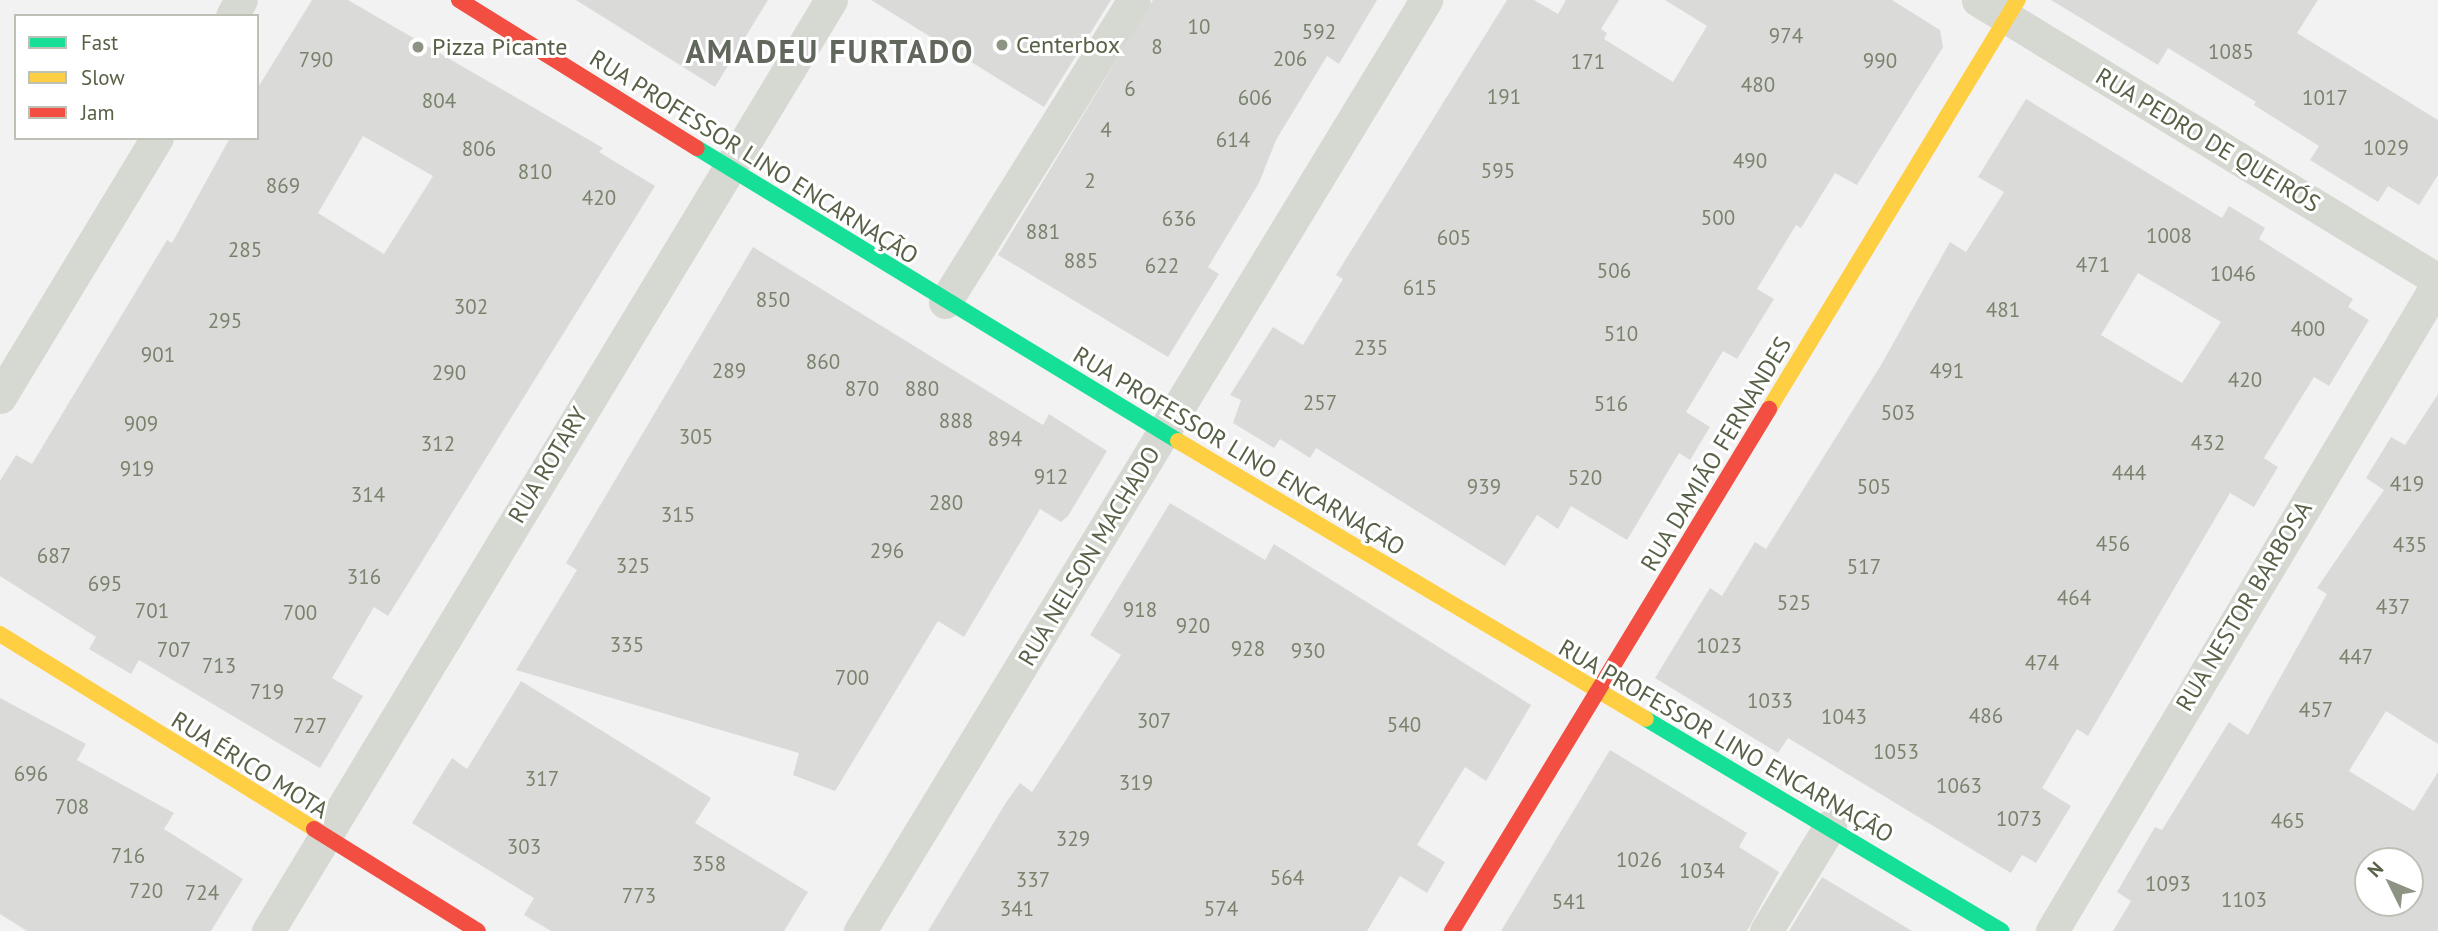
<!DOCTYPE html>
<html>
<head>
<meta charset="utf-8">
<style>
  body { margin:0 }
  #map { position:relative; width:2438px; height:931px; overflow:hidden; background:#f2f2f3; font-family:"PT Sans",sans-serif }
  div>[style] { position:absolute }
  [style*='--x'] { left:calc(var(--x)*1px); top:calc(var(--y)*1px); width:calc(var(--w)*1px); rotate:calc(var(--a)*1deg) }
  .building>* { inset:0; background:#dadbd8 }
  .street>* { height:33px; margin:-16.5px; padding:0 16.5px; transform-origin:16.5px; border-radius:16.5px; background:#d6d8d2 }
  .fast>* { height:16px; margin:-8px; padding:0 8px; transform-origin:8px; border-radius:8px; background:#16e098 }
  .slow>* { height:16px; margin:-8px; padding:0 8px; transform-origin:8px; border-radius:8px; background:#ffcf43 }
  .jam>* { height:16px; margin:-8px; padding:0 8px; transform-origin:8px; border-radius:8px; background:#f24e42 }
  .dots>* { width:19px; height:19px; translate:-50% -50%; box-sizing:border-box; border:4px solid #fff; border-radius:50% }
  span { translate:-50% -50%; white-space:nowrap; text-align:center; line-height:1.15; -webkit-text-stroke:6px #fff; paint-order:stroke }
  .number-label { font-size:21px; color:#7a826e }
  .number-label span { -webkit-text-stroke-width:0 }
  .poi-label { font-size:24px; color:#576147 }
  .left { translate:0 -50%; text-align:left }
  .street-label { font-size:24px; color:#576147 }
  .district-label { font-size:32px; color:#62675d; font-weight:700; letter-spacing:2px }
  .legend { position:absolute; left:14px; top:14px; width:245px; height:126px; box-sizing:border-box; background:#fff; border:2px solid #bcc0b5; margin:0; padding:9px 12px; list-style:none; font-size:21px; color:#576147 }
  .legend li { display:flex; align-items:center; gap:14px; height:35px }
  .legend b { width:35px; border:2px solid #bcc0b5 }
  .north { position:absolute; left:2354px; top:847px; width:70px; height:70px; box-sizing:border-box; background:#fff; border:2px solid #bcc0b5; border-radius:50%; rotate:313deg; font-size:19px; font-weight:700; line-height:28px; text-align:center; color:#576147 }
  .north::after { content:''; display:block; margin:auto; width:24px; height:32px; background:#8d9483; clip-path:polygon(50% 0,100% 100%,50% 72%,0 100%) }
</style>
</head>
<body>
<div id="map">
  <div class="building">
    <div style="clip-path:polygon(evenodd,312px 0,348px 0,603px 148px,599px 152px,655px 186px,388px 616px,374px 607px,332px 678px,363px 696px,320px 768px,139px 660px,131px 674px,89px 649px,96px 637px,0 576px,0 481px,16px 455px,32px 464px,167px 240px,172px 243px,230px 138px,257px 138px,257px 89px,312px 0,363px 136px,433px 176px,384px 254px,318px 213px,363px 136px)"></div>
    <div style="clip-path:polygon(576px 0,768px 0,715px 87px)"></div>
    <div style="clip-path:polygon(871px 0,1111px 0,1044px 107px)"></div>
    <div style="clip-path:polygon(1153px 0,1377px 0,1339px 64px,1327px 56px,1276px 140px,1259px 183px,1208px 267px,1219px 274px,1168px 357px,998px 255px)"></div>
    <div style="clip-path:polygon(1507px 0,1534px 0,1558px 14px,1566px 0,1619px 0,1601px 29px,1607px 33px,1604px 39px,1673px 82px,1707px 26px,1665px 0,1892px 0,1940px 30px,1943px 47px,1857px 185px,1835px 173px,1801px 228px,1796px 225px,1757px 289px,1774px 299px,1737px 359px,1723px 351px,1686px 412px,1710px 427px,1690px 460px,1679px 453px,1627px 540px,1571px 506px,1558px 529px,1537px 515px,1505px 566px,1316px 448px,1310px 458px,1280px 439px,1274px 448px,1233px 423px,1241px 400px,1230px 395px,1273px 327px,1303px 345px,1343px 279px,1336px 275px)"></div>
    <div style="clip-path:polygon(2051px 0,2318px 0,2297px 33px,2438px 120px,2438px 175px,2419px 205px,2388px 186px,2378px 202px,2310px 160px,2319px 146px,2254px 105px,2256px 102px,2168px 48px,2158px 65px)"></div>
    <div style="clip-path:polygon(evenodd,2026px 99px,2222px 218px,2229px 206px,2265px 228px,2259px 239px,2353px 299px,2348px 307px,2369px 320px,2329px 386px,2314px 377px,2264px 458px,2278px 467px,2254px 507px,2230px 493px,2088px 736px,2077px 729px,2042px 788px,2071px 806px,2036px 863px,2022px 855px,2011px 873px,1788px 738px,1778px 753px,1655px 678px,1710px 588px,1722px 596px,1755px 542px,1766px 549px,1881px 365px,1950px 242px,1966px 252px,2004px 192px,1978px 177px,2026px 99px,2138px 273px,2221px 322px,2182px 383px,2101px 335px,2138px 273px)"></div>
    <div style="clip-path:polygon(753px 247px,1043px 425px,1049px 414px,1107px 451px,1068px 516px,1061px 522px,1040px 509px,964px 637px,938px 621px,835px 791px,793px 775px,799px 753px,516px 670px,577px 570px,566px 563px)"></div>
    <div style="clip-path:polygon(evenodd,2438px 394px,2438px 744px,2386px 711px,2349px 771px,2414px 811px,2438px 772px,2438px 931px,2113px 931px,2131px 901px,2117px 892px,2155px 827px,2162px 830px,2229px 722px,2248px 735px,2327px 594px,2317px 588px,2384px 490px,2366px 478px,2391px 437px,2405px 445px,2438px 394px,2368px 861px,2410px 861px,2410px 903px,2368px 903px,2368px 861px)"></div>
    <div style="clip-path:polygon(1170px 503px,1265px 560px,1274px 544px,1531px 705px,1486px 781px,1465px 767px,1417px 845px,1445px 862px,1427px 893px,1400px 876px,1367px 931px,928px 931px,1005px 804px,1020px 783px,1032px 792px,1121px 655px,1090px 635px)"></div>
    <div style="clip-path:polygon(521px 681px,711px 798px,695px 823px,808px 892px,784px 931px,551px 931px,524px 915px,534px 898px,412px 823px,452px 758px,467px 769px)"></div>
    <div style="clip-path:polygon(0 698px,86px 744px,77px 760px,174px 813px,164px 829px,243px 879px,211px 931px,27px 931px,0 914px)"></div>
    <div style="clip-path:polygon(1610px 750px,1747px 833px,1739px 847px,1779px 872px,1747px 931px,1501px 931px)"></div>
    <div style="clip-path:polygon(1822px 877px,1912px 931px,1789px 931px)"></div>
  </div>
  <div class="street">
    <div style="--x:1978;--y:0;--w:539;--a:31.33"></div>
    <div style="--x:232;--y:16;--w:18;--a:-61"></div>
    <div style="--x:945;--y:302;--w:356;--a:-58"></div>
    <div style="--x:0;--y:397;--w:303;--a:-58.8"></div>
    <div style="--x:268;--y:931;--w:1088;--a:-58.84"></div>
    <div style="--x:860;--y:931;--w:1090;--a:-58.7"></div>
    <div style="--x:1766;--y:931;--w:123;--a:-58.6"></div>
    <div style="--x:2052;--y:931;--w:754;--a:-59.22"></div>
  </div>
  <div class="fast">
    <div style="--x:697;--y:148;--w:563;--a:31.35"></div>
    <div style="--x:1646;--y:719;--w:414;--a:30.8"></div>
  </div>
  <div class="slow">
    <div style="--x:1769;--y:409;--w:479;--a:-58.7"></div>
    <div style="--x:1178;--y:441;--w:544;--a:30.71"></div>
    <div style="--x:0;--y:634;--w:370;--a:31.8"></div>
  </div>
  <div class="jam">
    <div style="--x:459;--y:0;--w:280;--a:31.9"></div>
    <div style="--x:314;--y:829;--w:193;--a:31.9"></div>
    <div style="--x:1452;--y:931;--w:611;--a:-58.73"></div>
  </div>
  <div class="dots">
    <div style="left:1002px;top:45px;background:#8d9483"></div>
    <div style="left:418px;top:47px;background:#8d9483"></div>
  </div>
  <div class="number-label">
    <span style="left:1199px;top:27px">10</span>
    <span style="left:1319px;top:32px">592</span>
    <span style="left:1786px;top:36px">974</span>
    <span style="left:1157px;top:47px">8</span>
    <span style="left:2231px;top:52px">1085</span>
    <span style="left:1290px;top:59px">206</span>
    <span style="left:316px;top:60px">790</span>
    <span style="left:1880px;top:61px">990</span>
    <span style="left:1588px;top:62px">171</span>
    <span style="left:1758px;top:85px">480</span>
    <span style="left:1130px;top:89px">6</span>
    <span style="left:1504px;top:97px">191</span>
    <span style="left:1255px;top:98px">606</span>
    <span style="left:2325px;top:98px">1017</span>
    <span style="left:439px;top:101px">804</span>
    <span style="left:1106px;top:130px">4</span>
    <span style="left:1233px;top:140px">614</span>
    <span style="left:2386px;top:148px">1029</span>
    <span style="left:479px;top:149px">806</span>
    <span style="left:1750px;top:161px">490</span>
    <span style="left:1498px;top:171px">595</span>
    <span style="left:535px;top:172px">810</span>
    <span style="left:1090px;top:181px">2</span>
    <span style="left:283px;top:186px">869</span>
    <span style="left:599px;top:198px">420</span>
    <span style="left:1718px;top:218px">500</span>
    <span style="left:1179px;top:219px">636</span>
    <span style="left:1043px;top:232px">881</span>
    <span style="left:2169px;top:236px">1008</span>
    <span style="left:1454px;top:238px">605</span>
    <span style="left:245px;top:250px">285</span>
    <span style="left:1081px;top:261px">885</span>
    <span style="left:2093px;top:265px">471</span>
    <span style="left:1162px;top:266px">622</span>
    <span style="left:1614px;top:271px">506</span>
    <span style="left:2233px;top:274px">1046</span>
    <span style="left:1420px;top:288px">615</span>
    <span style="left:773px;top:300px">850</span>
    <span style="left:471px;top:307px">302</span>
    <span style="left:2003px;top:310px">481</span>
    <span style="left:225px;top:321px">295</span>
    <span style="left:2308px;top:329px">400</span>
    <span style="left:1621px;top:334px">510</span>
    <span style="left:1371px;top:348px">235</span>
    <span style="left:158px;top:355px">901</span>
    <span style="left:823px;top:362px">860</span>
    <span style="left:729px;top:371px">289</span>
    <span style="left:1947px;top:371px">491</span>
    <span style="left:449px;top:373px">290</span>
    <span style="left:2245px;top:380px">420</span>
    <span style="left:862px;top:389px">870</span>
    <span style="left:922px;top:389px">880</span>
    <span style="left:1320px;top:403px">257</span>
    <span style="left:1611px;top:404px">516</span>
    <span style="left:1898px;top:413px">503</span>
    <span style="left:956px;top:421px">888</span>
    <span style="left:141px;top:424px">909</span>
    <span style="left:696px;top:437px">305</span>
    <span style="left:1005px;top:439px">894</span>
    <span style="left:2208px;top:443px">432</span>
    <span style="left:438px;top:444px">312</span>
    <span style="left:137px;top:469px">919</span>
    <span style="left:2129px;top:473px">444</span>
    <span style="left:1051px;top:477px">912</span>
    <span style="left:1585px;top:478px">520</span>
    <span style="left:2407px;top:484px">419</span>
    <span style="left:1484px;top:487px">939</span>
    <span style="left:1874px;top:487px">505</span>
    <span style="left:368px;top:495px">314</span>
    <span style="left:946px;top:503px">280</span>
    <span style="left:678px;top:515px">315</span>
    <span style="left:2113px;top:544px">456</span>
    <span style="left:2410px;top:545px">435</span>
    <span style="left:887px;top:551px">296</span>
    <span style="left:54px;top:556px">687</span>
    <span style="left:633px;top:566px">325</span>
    <span style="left:1864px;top:567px">517</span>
    <span style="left:364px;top:577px">316</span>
    <span style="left:105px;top:584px">695</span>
    <span style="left:2074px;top:598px">464</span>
    <span style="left:1794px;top:603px">525</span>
    <span style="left:2393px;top:607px">437</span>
    <span style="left:1140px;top:610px">918</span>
    <span style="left:152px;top:611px">701</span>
    <span style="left:300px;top:613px">700</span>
    <span style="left:1193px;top:626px">920</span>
    <span style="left:627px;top:645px">335</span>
    <span style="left:1719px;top:646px">1023</span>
    <span style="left:1248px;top:649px">928</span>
    <span style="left:174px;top:650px">707</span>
    <span style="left:1308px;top:651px">930</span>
    <span style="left:2356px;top:657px">447</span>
    <span style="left:2042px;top:663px">474</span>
    <span style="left:219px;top:666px">713</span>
    <span style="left:852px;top:678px">700</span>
    <span style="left:267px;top:692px">719</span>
    <span style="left:1770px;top:701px">1033</span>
    <span style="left:2316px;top:710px">457</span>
    <span style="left:1986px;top:716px">486</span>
    <span style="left:1844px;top:717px">1043</span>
    <span style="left:1154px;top:721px">307</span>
    <span style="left:1404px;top:725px">540</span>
    <span style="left:310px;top:726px">727</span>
    <span style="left:1896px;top:752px">1053</span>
    <span style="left:31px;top:774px">696</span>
    <span style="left:542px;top:779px">317</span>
    <span style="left:1136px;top:783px">319</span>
    <span style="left:1959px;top:786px">1063</span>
    <span style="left:72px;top:807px">708</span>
    <span style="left:2019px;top:819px">1073</span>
    <span style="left:2288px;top:821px">465</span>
    <span style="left:1073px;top:839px">329</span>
    <span style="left:524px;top:847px">303</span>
    <span style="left:128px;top:856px">716</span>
    <span style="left:1639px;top:860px">1026</span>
    <span style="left:709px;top:864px">358</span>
    <span style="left:1702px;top:871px">1034</span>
    <span style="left:1287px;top:878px">564</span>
    <span style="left:1033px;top:880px">337</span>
    <span style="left:2168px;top:884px">1093</span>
    <span style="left:146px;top:891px">720</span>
    <span style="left:202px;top:893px">724</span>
    <span style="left:639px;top:896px">773</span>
    <span style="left:2244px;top:900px">1103</span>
    <span style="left:1569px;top:902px">541</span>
    <span style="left:1017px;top:909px">341</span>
    <span style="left:1221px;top:909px">574</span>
  </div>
  <div class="poi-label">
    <span class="left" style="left:1016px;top:45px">Centerbox</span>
    <span class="left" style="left:432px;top:47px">Pizza Picante</span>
  </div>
  <div class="street-label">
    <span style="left:2208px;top:140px;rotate:31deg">RUA PEDRO DE QUEIRÓS</span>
    <span style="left:754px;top:157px;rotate:32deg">RUA PROFESSOR LINO ENCARNAÇÃO</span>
    <span style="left:1239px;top:451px;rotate:31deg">RUA PROFESSOR LINO ENCARNAÇÃO</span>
    <span style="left:1716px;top:454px;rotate:-59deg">RUA DAMIÃO FERNANDES</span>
    <span style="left:548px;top:465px;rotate:-59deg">RUA ROTARY</span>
    <span style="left:1089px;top:556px;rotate:-59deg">RUA NELSON MACHADO</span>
    <span style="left:2244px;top:606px;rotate:-59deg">RUA NESTOR BARBOSA</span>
    <span style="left:1726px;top:741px;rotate:30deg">RUA PROFESSOR LINO ENCARNAÇÃO</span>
    <span style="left:250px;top:765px;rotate:32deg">RUA ÉRICO MOTA</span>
  </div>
  <div class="district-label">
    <span style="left:830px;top:51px">AMADEU FURTADO</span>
  </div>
  <ul class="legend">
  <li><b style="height:9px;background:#16e098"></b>Fast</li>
  <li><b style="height:9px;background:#ffcf43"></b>Slow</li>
  <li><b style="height:9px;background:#f24e42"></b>Jam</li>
  </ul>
  <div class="north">N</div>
</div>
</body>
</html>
